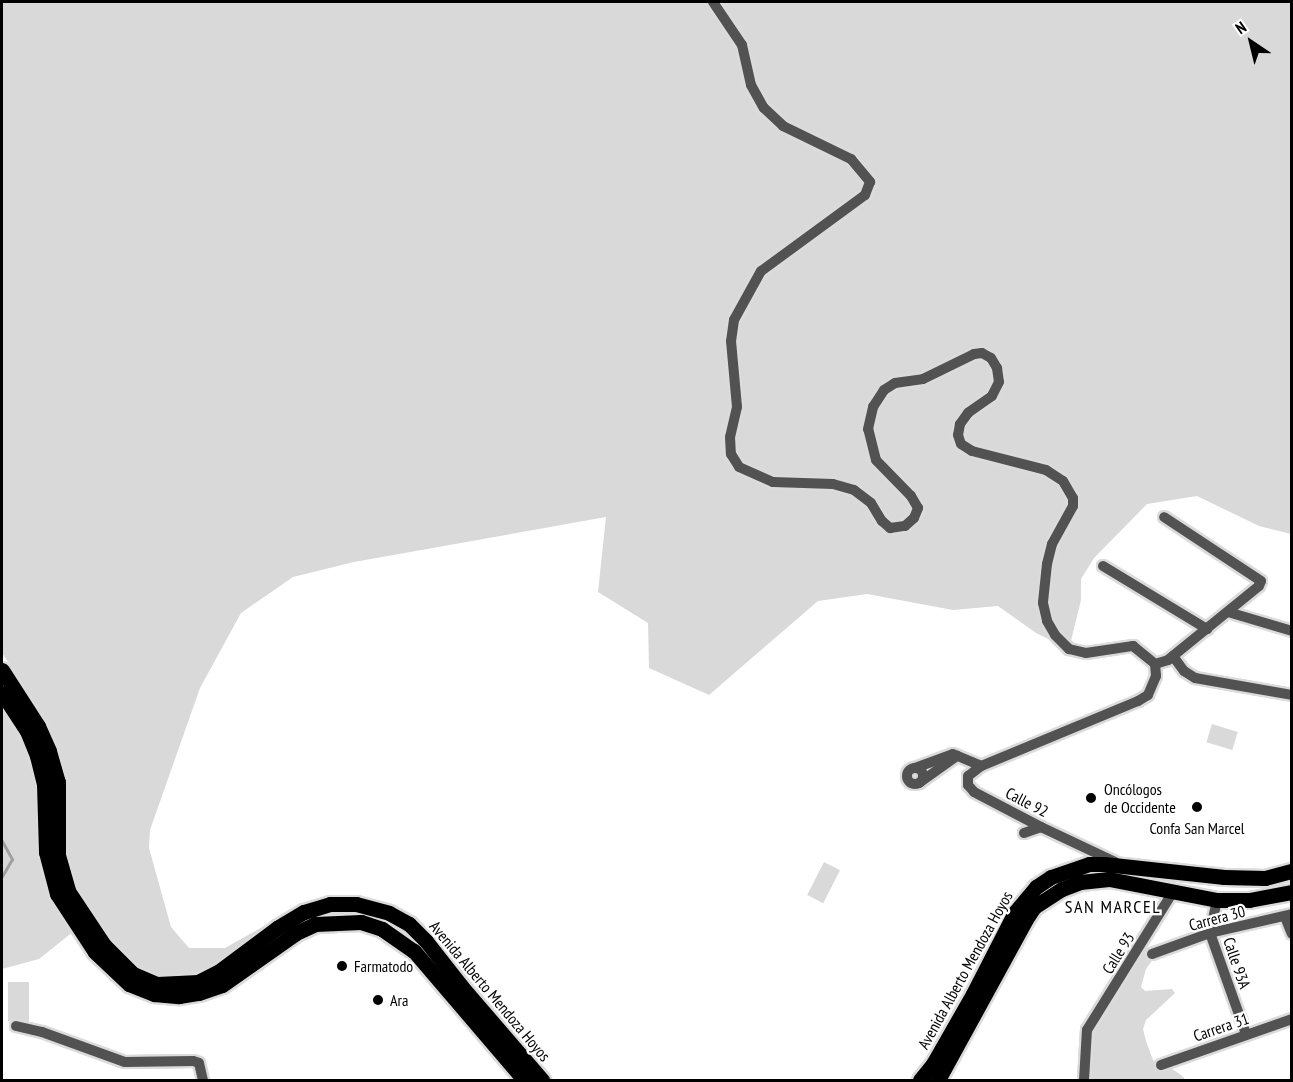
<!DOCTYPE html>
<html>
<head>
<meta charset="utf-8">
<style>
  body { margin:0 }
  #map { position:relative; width:1293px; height:1082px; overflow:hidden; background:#fff; font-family:"PT Sans Narrow",sans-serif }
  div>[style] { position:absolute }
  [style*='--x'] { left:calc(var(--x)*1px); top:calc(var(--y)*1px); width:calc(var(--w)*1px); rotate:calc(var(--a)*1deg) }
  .green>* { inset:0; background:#d9d9d9; transform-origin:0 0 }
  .stream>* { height:3px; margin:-1.5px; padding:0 1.5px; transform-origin:1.5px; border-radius:1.5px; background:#a0a0a0 }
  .roads { filter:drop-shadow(2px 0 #dbdbdb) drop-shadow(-2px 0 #dbdbdb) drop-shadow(0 2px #dbdbdb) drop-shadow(0 -2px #dbdbdb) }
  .street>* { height:10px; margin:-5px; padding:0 5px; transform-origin:5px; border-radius:5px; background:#525252 }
  .street>.ring { margin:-5px; padding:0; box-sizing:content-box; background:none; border:10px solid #525252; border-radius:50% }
  .primary>* { height:15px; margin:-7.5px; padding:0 7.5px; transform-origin:7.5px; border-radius:7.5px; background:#000 }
  .dots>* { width:16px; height:16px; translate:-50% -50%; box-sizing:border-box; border:3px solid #fff; border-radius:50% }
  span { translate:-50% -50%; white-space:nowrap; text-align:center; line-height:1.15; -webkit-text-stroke:4.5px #fff; paint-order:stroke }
  .poi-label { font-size:16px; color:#000 }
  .left { translate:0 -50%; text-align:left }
  .street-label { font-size:16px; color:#000 }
  .neighbourhood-label { font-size:18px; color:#000; letter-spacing:1.5px }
  .frame { position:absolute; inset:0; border:3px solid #000; pointer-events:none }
  .north { position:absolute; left:1221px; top:12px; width:60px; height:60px; -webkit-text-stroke:4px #fff; paint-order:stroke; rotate:325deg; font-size:16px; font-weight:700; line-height:24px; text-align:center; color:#000 }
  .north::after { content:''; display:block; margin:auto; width:21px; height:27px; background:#000; clip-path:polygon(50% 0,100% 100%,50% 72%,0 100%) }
</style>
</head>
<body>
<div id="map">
  <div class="green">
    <div style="clip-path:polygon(2px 2px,1291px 2px,1291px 534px,1259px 526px,1197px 496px,1147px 504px,1094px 558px,1081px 579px,1081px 600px,1069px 649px,1036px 633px,998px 606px,953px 610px,867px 594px,818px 601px,709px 695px,649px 668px,648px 623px,598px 592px,606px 517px,354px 562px,293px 577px,241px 613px,200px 688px,150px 830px,149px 848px,171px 927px,189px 948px,225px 948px,266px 925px,243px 955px,198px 982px,133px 974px,68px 891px,38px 726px,18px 676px,2px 653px)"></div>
    <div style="clip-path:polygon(2px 697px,37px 756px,79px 927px,39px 959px,2px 969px)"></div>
    <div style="left:1212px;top:724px;width:27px;height:19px;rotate:17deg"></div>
    <div style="left:824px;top:862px;width:18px;height:37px;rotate:27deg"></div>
    <div style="clip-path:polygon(1152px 946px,1149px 956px,1154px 958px,1146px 969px,1141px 987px,1145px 991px,1172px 989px,1175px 993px,1146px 1020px,1143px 1029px,1146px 1041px,1153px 1060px,1161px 1068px,1172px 1069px,1181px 1075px,1186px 1080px,1091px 1080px,1094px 1029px,1138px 954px)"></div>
    <div style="left:8px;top:982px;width:21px;height:39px"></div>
  </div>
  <div class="stream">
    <div style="--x:2;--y:841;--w:21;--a:61"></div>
    <div style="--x:12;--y:859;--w:20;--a:120"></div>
  </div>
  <div class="roads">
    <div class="street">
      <div style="--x:713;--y:2;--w:52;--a:56"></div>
      <div style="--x:742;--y:45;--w:41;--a:77.3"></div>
      <div style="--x:751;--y:85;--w:26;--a:61"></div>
      <div style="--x:764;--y:108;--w:26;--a:43"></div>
      <div style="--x:783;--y:126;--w:76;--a:25.9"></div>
      <div style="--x:851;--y:159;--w:30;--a:50"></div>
      <div style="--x:870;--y:182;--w:14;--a:111"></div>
      <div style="--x:865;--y:195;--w:129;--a:143.8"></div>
      <div style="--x:761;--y:271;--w:56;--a:118.9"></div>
      <div style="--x:734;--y:320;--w:21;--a:98"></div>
      <div style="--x:731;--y:341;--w:66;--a:84.8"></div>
      <div style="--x:737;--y:407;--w:31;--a:103"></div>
      <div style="--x:730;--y:437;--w:17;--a:87"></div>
      <div style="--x:731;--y:454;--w:15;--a:58"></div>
      <div style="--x:739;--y:467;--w:37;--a:24"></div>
      <div style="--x:773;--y:482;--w:60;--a:1.9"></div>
      <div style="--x:833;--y:484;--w:22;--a:16"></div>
      <div style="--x:854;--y:490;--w:21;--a:37"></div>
      <div style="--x:871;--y:503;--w:21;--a:59"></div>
      <div style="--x:882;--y:521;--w:11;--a:41"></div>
      <div style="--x:890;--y:528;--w:15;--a:-8"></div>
      <div style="--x:905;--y:526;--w:12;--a:-42"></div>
      <div style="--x:914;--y:518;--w:11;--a:-68"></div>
      <div style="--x:918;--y:508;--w:14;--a:-120"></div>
      <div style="--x:911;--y:496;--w:50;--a:-134.2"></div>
      <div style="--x:876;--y:460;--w:32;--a:-104"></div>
      <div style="--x:868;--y:429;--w:23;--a:-77"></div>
      <div style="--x:873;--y:407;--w:20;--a:-57"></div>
      <div style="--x:884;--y:390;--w:13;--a:-32"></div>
      <div style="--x:895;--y:383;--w:28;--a:-8"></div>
      <div style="--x:923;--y:379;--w:57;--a:-26.1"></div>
      <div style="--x:974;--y:354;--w:8;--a:-7"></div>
      <div style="--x:982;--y:353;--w:10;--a:29"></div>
      <div style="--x:991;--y:358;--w:12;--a:59"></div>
      <div style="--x:997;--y:368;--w:14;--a:82"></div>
      <div style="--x:999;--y:382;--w:16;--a:117"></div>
      <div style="--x:992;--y:396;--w:29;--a:145"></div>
      <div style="--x:968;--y:413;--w:14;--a:126"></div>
      <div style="--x:960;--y:424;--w:11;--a:100"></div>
      <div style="--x:958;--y:435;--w:9;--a:72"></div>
      <div style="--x:961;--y:444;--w:13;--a:32"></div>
      <div style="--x:972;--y:451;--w:76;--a:14.4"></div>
      <div style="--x:1046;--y:470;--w:20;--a:33"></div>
      <div style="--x:1063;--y:481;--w:20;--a:60"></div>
      <div style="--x:1073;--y:498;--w:8;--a:90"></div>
      <div style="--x:1073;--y:506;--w:43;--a:118.9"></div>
      <div style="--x:1052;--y:544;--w:21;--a:104"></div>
      <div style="--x:1047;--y:564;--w:39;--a:96"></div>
      <div style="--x:1043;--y:603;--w:18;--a:77"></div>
      <div style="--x:1047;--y:621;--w:16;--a:60"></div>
      <div style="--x:1055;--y:635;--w:20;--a:45"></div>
      <div style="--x:1069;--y:649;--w:17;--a:13"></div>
      <div style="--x:1086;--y:653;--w:48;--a:-8.5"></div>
      <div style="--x:1133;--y:646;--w:28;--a:39"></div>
      <div style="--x:1155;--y:664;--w:12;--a:85"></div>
      <div style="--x:1156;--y:676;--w:21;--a:113"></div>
      <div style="--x:1148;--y:695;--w:12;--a:149"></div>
      <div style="--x:1138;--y:701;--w:170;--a:157.5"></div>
      <div style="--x:981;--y:766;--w:16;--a:142"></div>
      <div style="--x:968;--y:776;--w:9;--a:90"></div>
      <div style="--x:968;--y:785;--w:9;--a:49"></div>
      <div style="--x:974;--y:792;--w:76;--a:27.6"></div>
      <div style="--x:1041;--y:827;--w:82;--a:25.3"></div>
      <div style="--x:1103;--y:566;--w:122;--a:31.2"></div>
      <div style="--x:1228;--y:612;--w:67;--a:16.5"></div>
      <div style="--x:1173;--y:656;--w:19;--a:54"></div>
      <div style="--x:1184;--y:671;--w:13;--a:32"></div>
      <div style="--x:1195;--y:678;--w:98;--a:9.9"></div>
      <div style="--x:1155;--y:664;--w:14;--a:-17"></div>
      <div style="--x:1168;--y:660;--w:117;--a:-39.1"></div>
      <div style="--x:1259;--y:586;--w:5;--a:-68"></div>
      <div style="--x:1261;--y:581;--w:116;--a:-146.6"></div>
      <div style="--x:915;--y:768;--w:40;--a:-20.2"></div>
      <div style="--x:953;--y:754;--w:30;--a:23"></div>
      <div class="ring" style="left:907px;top:768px;width:6px;height:6px"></div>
      <div style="--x:919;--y:783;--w:47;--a:-35.4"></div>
      <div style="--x:1024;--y:833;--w:18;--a:-19"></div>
      <div style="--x:1217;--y:900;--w:34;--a:102"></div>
      <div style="--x:1210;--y:933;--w:107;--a:70.4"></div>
      <div style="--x:1285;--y:917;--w:18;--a:68"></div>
      <div style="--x:1152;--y:954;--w:62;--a:-19.9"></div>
      <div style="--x:1210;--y:933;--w:84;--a:-13"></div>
      <div style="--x:16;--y:1026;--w:27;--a:13"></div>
      <div style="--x:42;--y:1032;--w:88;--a:19.9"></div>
      <div style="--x:125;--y:1062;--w:68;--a:-0.8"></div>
      <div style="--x:193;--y:1061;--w:6;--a:18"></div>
      <div style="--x:199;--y:1063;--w:17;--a:77"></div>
      <div style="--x:1161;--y:1065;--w:139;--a:-19.3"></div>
      <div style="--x:1084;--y:1080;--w:50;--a:-86.6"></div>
      <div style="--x:1087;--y:1030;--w:163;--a:-58.1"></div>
    </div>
    <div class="primary">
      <div style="--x:2;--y:670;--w:67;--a:57.3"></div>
      <div style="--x:38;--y:726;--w:27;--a:66"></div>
      <div style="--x:49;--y:751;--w:32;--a:74"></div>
      <div style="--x:58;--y:782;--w:73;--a:90"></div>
      <div style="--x:58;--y:855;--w:37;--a:74"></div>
      <div style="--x:68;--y:891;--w:65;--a:56.3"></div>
      <div style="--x:104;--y:945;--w:41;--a:45"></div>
      <div style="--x:133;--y:974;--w:26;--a:23"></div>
      <div style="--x:157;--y:984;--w:41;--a:-2.8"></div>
      <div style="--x:198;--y:982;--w:22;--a:-27"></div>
      <div style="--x:218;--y:972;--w:74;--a:-36.7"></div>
      <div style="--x:277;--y:928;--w:31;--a:-31"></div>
      <div style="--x:304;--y:912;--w:27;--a:-17"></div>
      <div style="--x:330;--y:904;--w:26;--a:0"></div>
      <div style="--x:356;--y:904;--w:34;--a:15"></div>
      <div style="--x:389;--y:913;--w:23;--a:29"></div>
      <div style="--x:409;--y:924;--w:24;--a:45"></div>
      <div style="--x:426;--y:941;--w:58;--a:52"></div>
      <div style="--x:462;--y:987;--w:123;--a:49.3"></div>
      <div style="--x:2;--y:693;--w:45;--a:56.7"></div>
      <div style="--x:27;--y:731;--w:27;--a:68"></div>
      <div style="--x:37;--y:756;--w:29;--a:76"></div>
      <div style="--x:44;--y:784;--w:68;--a:88.3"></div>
      <div style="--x:46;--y:852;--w:43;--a:75.3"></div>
      <div style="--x:57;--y:894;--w:69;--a:56.8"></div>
      <div style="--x:95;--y:952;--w:47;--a:43.3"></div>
      <div style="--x:129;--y:984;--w:27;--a:22"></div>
      <div style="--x:154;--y:994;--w:25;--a:5"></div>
      <div style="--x:179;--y:996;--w:20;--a:-9"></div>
      <div style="--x:199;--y:993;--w:24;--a:-19"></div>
      <div style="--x:222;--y:985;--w:90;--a:-35.1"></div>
      <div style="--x:296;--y:933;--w:21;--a:-25"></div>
      <div style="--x:315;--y:924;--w:46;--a:-2.5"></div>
      <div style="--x:361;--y:922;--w:22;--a:18"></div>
      <div style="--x:382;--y:929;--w:39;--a:35"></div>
      <div style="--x:414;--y:951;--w:170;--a:49.5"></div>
      <div style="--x:920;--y:1080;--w:21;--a:-51"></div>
      <div style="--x:933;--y:1064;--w:81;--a:-60.3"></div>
      <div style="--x:973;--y:994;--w:92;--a:-62.9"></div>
      <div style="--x:1015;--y:912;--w:33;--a:-50"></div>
      <div style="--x:1036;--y:887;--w:18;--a:-34"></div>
      <div style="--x:1051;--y:877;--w:40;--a:-18.9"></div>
      <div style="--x:1089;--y:864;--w:15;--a:0"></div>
      <div style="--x:1104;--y:864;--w:121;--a:6.2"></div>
      <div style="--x:1224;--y:877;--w:41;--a:1.4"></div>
      <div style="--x:1265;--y:878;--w:28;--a:-15"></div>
      <div style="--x:938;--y:1080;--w:183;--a:-61.3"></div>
      <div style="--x:1026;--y:919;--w:14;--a:-56"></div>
      <div style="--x:1034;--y:907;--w:33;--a:-33"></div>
      <div style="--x:1062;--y:889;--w:19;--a:-21"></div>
      <div style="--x:1080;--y:882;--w:29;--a:-6"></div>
      <div style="--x:1109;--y:879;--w:110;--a:11"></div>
      <div style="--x:1217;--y:900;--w:32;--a:0"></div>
      <div style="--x:1249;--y:900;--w:44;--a:-10.5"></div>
    </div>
  </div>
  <div class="dots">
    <div style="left:1091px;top:798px;background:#000"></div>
    <div style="left:1197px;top:807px;background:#000"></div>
    <div style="left:342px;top:966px;background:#000"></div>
    <div style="left:378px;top:1000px;background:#000"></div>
  </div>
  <div class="poi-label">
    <span class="left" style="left:1104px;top:798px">Oncólogos<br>de Occidente</span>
    <span style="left:1197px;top:828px">Confa San Marcel</span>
    <span class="left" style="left:354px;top:966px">Farmatodo</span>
    <span class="left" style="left:390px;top:1000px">Ara</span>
  </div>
  <div class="street-label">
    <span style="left:1027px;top:802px;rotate:27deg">Calle 92</span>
    <span style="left:1217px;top:918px;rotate:-15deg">Carrera 30</span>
    <span style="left:1118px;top:953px;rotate:-58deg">Calle 93</span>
    <span style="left:1237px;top:963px;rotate:71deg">Calle 93A</span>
    <span style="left:965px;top:970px;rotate:-61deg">Avenida Alberto Mendoza Hoyos</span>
    <span style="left:490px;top:991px;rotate:50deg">Avenida Alberto Mendoza Hoyos</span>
    <span style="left:1221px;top:1027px;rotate:-19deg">Carrera 31</span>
  </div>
  <div class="neighbourhood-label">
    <span style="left:1113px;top:907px">SAN MARCEL</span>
  </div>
  <div class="frame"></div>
  <div class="north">N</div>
</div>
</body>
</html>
